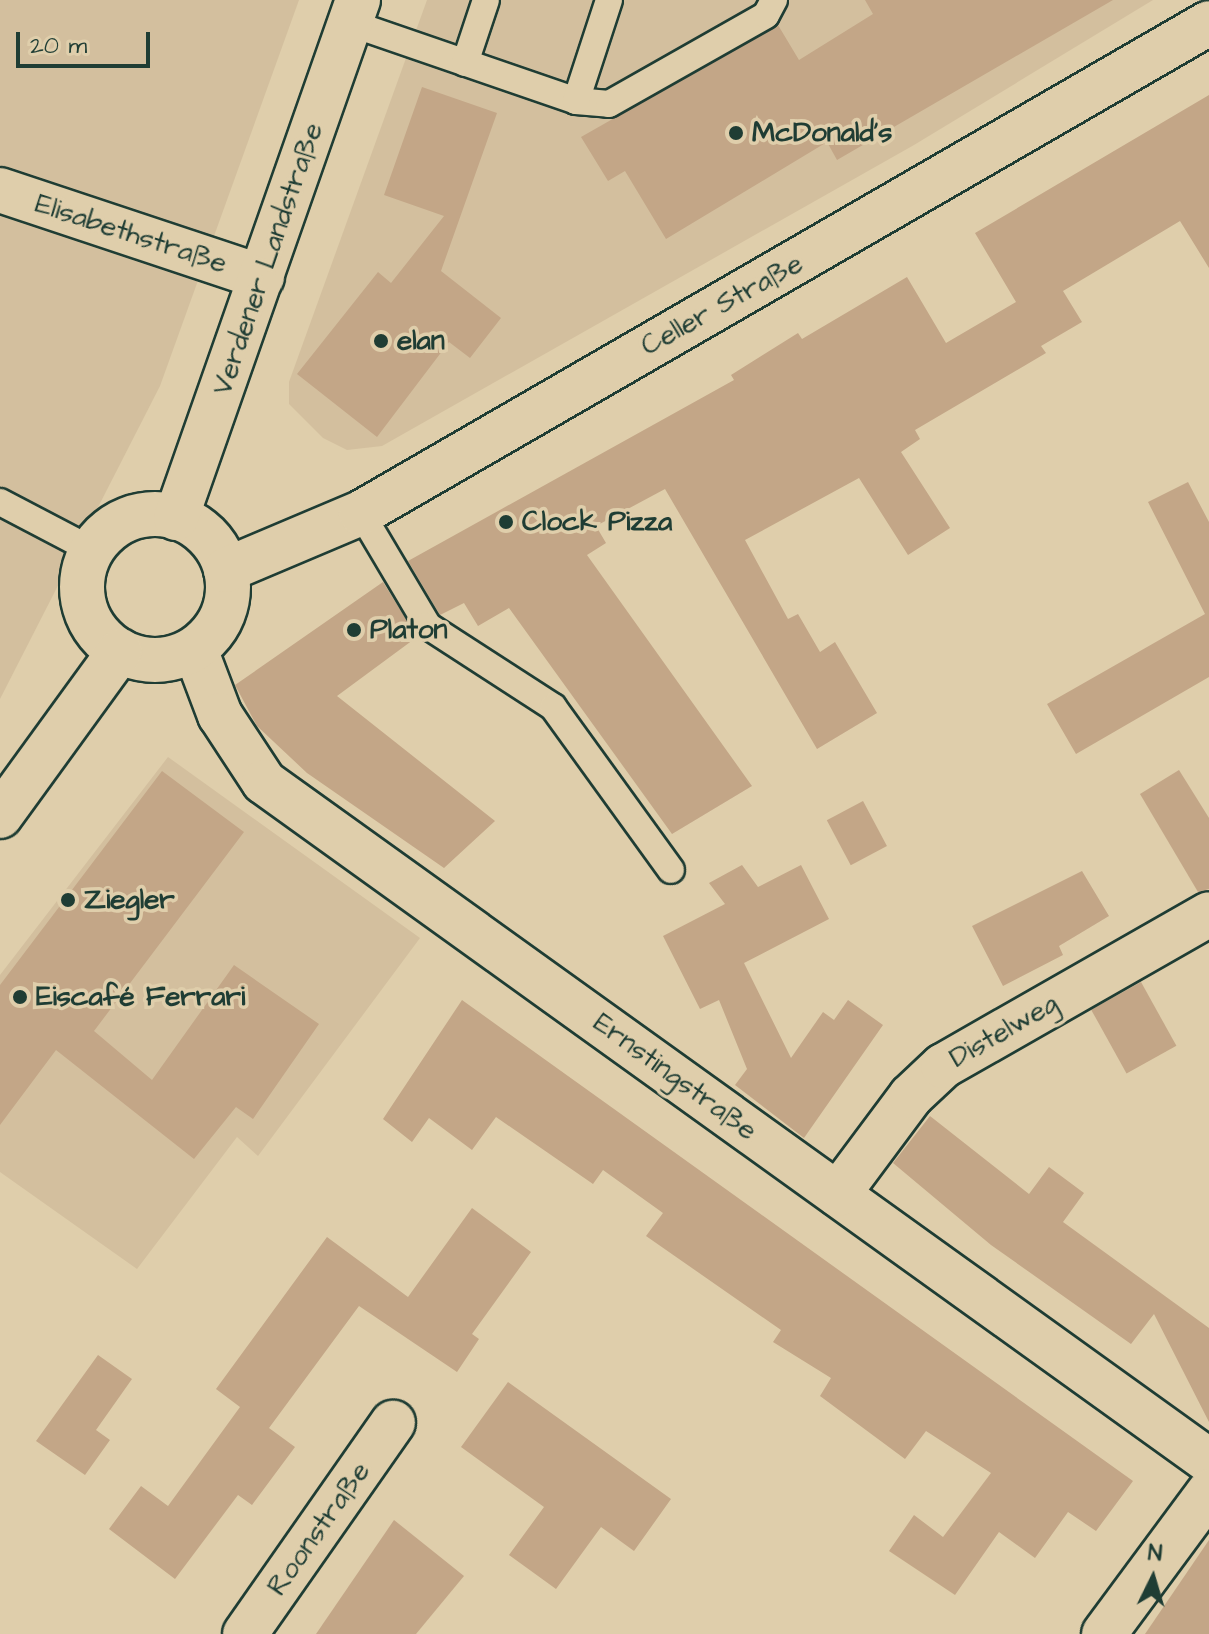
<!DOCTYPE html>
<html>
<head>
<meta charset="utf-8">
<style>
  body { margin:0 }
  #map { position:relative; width:1209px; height:1634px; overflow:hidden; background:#dfceab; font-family:"Architects Daughter",sans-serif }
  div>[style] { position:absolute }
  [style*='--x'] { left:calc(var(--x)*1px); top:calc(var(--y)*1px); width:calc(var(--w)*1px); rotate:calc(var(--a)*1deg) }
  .built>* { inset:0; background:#d3bf9e }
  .building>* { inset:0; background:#c3a687; transform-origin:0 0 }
  .roads { filter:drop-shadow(2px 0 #1f3d34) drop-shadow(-2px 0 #1f3d34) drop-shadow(0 2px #1f3d34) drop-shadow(0 -2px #1f3d34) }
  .lane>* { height:26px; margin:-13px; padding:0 13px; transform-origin:13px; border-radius:13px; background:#dfceab }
  .street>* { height:44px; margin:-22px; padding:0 22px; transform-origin:22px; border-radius:22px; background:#dfceab }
  .secondary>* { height:44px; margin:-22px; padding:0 22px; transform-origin:22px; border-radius:22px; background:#dfceab }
  .secondary>.ring { margin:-22px; padding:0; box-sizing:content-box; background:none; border:44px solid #dfceab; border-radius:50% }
  .dots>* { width:22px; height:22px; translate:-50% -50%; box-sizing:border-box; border:4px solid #dfceab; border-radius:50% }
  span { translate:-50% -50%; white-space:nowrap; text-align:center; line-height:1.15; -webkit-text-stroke:7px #dfceab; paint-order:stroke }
  .poi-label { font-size:28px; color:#1f3d34; font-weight:700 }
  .left { translate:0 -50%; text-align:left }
  .street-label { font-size:28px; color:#1f3d34 }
  .north { position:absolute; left:1113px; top:1538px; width:80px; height:80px; -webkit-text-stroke:6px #dfceab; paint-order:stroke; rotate:5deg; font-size:22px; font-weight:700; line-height:32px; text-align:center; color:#1f3d34 }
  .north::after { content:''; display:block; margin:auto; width:28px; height:36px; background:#1f3d34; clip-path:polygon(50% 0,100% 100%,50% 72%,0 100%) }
  .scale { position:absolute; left:16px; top:32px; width:134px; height:36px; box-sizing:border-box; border:4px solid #1f3d34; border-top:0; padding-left:10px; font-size:24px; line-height:28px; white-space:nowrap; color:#1f3d34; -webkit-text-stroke:6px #dfceab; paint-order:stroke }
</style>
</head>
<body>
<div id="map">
  <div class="built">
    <div style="clip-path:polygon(0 0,299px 0,160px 386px,0 699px)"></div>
    <div style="clip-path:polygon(427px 0,1153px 0,914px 145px,382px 446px,347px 450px,323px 438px,289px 404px,289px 382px)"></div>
    <div style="clip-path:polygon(168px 757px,420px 938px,258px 1156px,237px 1137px,137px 1269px,0 1172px,0 975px)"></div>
  </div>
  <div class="building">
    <div style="clip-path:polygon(865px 0,1113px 0,837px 160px,827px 142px,666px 239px,625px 171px,608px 181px,581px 137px,778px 25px,799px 60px,873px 14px)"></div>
    <div style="clip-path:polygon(422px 87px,497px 113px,441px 271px,501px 318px,470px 358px,449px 342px,377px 437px,297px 374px,378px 272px,391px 283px,444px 216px,384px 195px)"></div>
    <div style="clip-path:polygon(1209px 95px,1209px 268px,1180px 221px,1063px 291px,1082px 322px,1041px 346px,1046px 353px,915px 430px,920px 439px,901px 452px,950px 528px,908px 555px,859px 478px,745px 540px,788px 619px,798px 614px,820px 652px,835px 642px,877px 713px,817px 749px,665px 489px,596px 526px,606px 543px,587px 555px,752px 786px,672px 834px,509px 608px,478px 626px,464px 603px,440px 615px,408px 561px,734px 380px,731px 375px,798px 333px,802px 339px,907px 277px,946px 343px,1016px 302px,975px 233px)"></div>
    <div style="clip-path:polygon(1188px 482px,1209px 522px,1209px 677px,1076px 754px,1047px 704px,1205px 614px,1148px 502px)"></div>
    <div style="clip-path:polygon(383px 582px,417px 637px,337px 696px,495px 821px,444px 868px,307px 773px,257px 726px,235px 685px)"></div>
    <div style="clip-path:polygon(1179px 770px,1209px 818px,1209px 889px,1198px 892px,1140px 794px)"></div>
    <div style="clip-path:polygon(162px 771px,244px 832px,94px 1031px,152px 1080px,234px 965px,319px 1024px,253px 1119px,236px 1107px,194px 1159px,56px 1050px,0 1125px,0 985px)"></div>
    <div style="left:863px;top:801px;width:51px;height:41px;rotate:62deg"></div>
    <div style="clip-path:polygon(742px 865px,758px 887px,801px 865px,829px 919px,744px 963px,791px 1058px,823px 1012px,834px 1020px,848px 1000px,883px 1025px,804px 1138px,735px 1085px,747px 1069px,719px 1000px,700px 1009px,663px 936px,725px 904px,709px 883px)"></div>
    <div style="clip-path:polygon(1082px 871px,1109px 916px,1059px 946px,1063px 955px,1003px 986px,972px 926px)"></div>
    <div style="left:1141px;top:982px;width:73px;height:57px;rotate:61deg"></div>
    <div style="clip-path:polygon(462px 1000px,1133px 1481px,1096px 1531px,1068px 1512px,1035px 1558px,999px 1532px,955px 1595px,889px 1551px,914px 1515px,943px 1537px,991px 1473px,926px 1431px,905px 1459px,820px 1396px,831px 1378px,773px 1342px,781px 1330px,646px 1236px,663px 1213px,603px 1170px,593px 1184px,496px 1117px,472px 1150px,429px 1118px,412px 1142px,383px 1119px)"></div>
    <div style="clip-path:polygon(930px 1116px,1029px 1194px,1049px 1167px,1084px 1193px,1063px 1222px,1209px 1328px,1209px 1422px,1154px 1314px,1131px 1344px,991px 1245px,893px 1163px)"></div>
    <div style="clip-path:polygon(472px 1208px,531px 1252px,472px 1334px,479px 1339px,457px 1372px,359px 1306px,269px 1428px,295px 1447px,252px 1505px,238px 1495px,175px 1579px,109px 1529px,141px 1486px,168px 1506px,240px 1407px,216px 1389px,327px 1237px,408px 1297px)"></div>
    <div style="clip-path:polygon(98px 1355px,132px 1379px,96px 1430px,110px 1440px,85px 1475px,36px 1441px)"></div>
    <div style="clip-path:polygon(508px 1382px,671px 1499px,634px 1551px,601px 1527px,556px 1589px,509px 1555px,544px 1507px,461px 1447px)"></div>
    <div style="clip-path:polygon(394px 1520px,464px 1576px,416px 1634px,316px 1634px)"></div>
    <div style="clip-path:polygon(1209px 1540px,1209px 1634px,1145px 1634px)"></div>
  </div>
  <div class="roads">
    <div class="lane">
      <div style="--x:350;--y:23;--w:239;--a:19"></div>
      <div style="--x:576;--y:101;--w:33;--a:5"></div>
      <div style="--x:609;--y:104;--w:180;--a:-29.5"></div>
      <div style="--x:766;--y:15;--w:17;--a:-62"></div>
      <div style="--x:465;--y:63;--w:66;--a:-71.6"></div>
      <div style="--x:576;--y:101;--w:106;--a:-71.9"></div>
      <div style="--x:0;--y:502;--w:104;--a:27.6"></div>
      <div style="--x:361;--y:513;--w:131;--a:59.3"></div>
      <div style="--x:428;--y:626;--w:149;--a:32.9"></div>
      <div style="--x:553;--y:707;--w:201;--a:54.1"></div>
    </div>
    <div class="street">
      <div style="--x:0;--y:190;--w:276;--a:18.4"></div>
      <div style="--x:195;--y:649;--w:71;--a:69.3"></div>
      <div style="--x:220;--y:715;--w:80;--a:56.7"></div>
      <div style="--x:264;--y:782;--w:1164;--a:35.7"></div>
      <div style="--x:838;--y:1194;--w:122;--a:-53.3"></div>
      <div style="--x:911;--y:1096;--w:44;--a:-43.2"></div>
      <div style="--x:943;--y:1066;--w:306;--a:-29.7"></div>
      <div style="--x:245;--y:1634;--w:258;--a:-55"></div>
      <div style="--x:1104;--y:1634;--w:177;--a:-53.5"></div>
    </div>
    <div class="secondary">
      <div class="ring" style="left:82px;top:514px;width:102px;height:102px"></div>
      <div style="--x:176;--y:518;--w:549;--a:-70.64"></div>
      <div style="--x:226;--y:570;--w:147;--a:-22.9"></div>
      <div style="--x:361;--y:513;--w:979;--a:-30.02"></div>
      <div style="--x:0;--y:816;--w:204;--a:-54"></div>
    </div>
  </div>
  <div class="dots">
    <div style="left:736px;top:133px;background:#1f3d34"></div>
    <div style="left:381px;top:341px;background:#1f3d34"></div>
    <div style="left:506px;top:522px;background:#1f3d34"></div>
    <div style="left:354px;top:630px;background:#1f3d34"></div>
    <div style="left:68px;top:900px;background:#1f3d34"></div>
    <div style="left:20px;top:997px;background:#1f3d34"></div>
  </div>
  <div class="poi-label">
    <span class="left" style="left:752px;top:133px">McDonald's</span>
    <span class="left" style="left:397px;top:341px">elan</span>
    <span class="left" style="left:522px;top:522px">Clock Pizza</span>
    <span class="left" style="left:370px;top:630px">Platon</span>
    <span class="left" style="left:84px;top:900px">Ziegler</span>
    <span class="left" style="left:36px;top:997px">Eiscafé Ferrari</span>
  </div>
  <div class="street-label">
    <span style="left:131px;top:234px;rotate:18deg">Elisabethstraße</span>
    <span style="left:268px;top:259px;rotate:-71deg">Verdener Landstraße</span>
    <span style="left:722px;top:305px;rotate:-29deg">Celler Straße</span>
    <span style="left:1004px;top:1031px;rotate:-30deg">Distelweg</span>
    <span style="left:675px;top:1077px;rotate:36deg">Ernstingstraße</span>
    <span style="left:319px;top:1529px;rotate:-55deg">Roonstraße</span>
  </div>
  <div class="north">N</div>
  <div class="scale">20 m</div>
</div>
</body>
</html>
